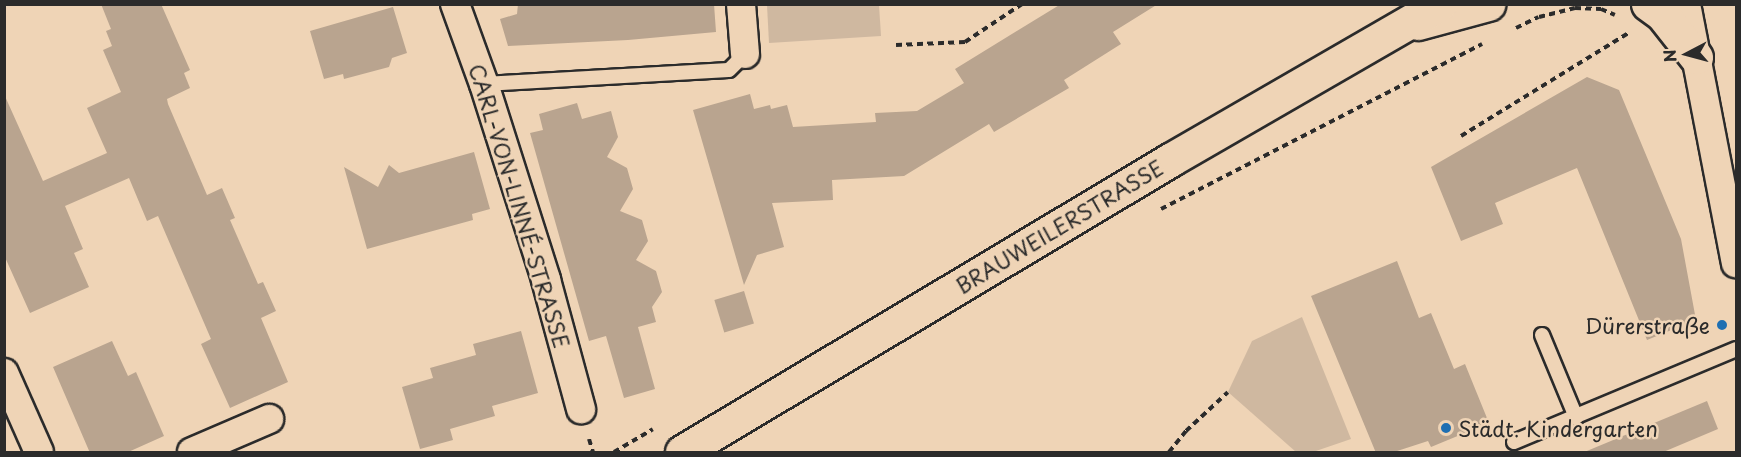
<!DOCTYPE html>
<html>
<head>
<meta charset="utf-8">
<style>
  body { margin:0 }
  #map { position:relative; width:1741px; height:457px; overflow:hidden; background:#efd4b6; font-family:"Playpen Sans",sans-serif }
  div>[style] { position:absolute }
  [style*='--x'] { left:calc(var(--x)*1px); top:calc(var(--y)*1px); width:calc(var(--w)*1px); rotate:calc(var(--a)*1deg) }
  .green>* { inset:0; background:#cfb8a0 }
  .building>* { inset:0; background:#b9a48f; transform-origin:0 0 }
  .path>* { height:4px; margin-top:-2px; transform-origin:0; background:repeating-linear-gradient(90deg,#2b2b2b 0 6px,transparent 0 10.5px) }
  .roads { filter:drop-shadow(2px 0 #2b2b2b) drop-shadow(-2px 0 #2b2b2b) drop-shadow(0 2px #2b2b2b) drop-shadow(0 -2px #2b2b2b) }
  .lane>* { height:14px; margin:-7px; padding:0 7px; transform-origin:7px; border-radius:7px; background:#efd4b6 }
  .street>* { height:28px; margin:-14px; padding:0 14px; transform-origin:14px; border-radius:14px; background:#efd4b6 }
  .secondary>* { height:33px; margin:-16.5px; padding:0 16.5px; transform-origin:16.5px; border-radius:16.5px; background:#efd4b6 }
  .dots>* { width:16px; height:16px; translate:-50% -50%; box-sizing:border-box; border:3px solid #efd4b6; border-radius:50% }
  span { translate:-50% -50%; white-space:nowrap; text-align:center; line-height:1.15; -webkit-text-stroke:5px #efd4b6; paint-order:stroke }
  .street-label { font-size:21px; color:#2b2b2b }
  .poi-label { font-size:21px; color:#2b2b2b }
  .right { translate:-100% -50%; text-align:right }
  .left { translate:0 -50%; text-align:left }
  .frame { position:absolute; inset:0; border:6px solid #2b2b2b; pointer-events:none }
  .north { position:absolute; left:1657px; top:24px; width:60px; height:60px; -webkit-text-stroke:4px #efd4b6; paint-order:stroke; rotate:264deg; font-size:16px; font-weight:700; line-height:24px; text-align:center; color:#2b2b2b }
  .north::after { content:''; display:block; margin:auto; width:21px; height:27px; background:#2b2b2b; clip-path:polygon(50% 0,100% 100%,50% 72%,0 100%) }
</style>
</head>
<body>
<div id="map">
  <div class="green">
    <div style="clip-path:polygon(767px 5px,879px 5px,881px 36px,769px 43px)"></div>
    <div style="clip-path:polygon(1302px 317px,1351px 439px,1313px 452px,1296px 452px,1228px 392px,1252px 341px)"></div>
  </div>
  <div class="building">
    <div style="clip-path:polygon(101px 4px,161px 4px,190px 70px,184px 73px,190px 88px,167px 99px,168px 104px,207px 195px,222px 188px,235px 218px,230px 220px,258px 284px,263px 282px,276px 311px,261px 318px,288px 382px,230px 408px,201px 344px,211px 339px,158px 216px,147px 221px,129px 178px,65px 206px,83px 249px,74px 253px,89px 287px,30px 313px,4px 255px,4px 94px,43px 181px,107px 153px,87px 108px,121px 92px,103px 50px,112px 46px,106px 31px,111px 29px)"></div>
    <div style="clip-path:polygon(518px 4px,714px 4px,716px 32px,628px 40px,508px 46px,500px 19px,517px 14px)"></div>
    <div style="clip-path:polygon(1061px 4px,1158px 4px,1113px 32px,1121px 44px,1064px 80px,1069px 88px,994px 132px,989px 124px,904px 176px,832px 180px,833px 200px,772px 203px,784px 247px,757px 255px,744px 285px,693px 110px,750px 94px,754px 109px,770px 105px,771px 109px,787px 105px,793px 127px,876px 122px,875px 113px,917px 111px,964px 83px,955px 69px)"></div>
    <div style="clip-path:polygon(393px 7px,407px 53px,392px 58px,389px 67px,344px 79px,343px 74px,324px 79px,310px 31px)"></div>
    <div style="clip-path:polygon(1587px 77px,1619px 90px,1681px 239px,1696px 320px,1647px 340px,1577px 168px,1495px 203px,1503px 224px,1461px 241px,1431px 167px)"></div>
    <div style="clip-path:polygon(577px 103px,582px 119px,611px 111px,618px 137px,607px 157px,627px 168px,633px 189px,620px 211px,642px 220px,648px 241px,636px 260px,656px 271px,662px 292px,652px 307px,656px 322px,638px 327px,655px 389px,624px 398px,606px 336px,589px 341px,530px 133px,543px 130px,539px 114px)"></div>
    <div style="clip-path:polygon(474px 152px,490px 209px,472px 214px,473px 220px,367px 249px,344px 167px,378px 187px,389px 165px,399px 173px)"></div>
    <div style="clip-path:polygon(1397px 261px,1419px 318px,1431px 313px,1454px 369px,1465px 364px,1489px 423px,1431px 447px,1428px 441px,1391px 453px,1376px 453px,1311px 296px)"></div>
    <div style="left:744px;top:291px;width:34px;height:31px;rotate:73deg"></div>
    <div style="clip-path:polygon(521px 331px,538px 393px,492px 406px,495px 416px,450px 429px,453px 440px,420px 449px,402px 387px,433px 378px,430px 368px,476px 355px,473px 344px)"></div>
    <div style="clip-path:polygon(112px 341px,128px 376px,136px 372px,164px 436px,126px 453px,90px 453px,53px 367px)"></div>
    <div style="clip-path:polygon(1707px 401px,1718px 429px,1661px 453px,1582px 453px)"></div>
  </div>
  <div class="path">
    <div style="--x:1516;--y:28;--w:25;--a:-26"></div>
    <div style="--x:1539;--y:17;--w:37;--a:-14"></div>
    <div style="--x:1575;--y:8;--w:26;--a:2"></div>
    <div style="--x:1601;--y:9;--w:15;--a:23"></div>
    <div style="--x:896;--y:45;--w:69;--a:-2.5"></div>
    <div style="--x:965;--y:42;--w:69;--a:-33.7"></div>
    <div style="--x:1461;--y:136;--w:198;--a:-31.6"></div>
    <div style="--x:1161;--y:209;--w:361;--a:-27.2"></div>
    <div style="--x:589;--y:439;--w:14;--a:73"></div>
    <div style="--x:614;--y:452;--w:45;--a:-30.5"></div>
    <div style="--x:1169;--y:452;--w:27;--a:-51"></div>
    <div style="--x:1186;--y:431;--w:57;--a:-42.9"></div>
  </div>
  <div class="roads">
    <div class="lane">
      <div style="--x:484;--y:84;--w:245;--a:-3.3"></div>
      <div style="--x:729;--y:70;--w:23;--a:-45"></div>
      <div style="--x:1542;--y:335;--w:89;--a:67.5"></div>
      <div style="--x:1514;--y:442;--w:241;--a:-22.7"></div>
    </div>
    <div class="street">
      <div style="--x:455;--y:4;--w:85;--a:70.1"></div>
      <div style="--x:484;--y:84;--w:206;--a:72.4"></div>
      <div style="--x:546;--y:280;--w:134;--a:74.8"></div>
      <div style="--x:741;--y:4;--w:50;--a:85.4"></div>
      <div style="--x:1686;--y:4;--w:264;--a:79.1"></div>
      <div style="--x:4;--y:373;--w:86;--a:66.1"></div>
      <div style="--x:192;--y:452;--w:84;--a:-23.2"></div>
    </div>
    <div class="secondary">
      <div style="--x:1648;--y:4;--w:17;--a:36"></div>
      <div style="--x:1662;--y:14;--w:55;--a:51.7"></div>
      <div style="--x:1418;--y:23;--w:73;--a:-15.2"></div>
      <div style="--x:682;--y:452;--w:569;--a:-30.89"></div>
      <div style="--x:1170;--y:160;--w:312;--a:-30"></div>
    </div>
  </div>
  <div class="dots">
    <div style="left:1722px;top:325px;background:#1f6fb2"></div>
    <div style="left:1446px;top:428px;background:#1f6fb2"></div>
  </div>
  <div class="street-label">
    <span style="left:520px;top:206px;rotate:73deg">CARL-VON-LINNÉ-STRASSE</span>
    <span style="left:1059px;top:226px;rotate:-31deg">BRAUWEILERSTRASSE</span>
  </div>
  <div class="poi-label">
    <span class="right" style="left:1710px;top:325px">Dürerstraße</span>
    <span class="left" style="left:1458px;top:428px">Städt. Kindergarten</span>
  </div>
  <div class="frame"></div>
  <div class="north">N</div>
</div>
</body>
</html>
